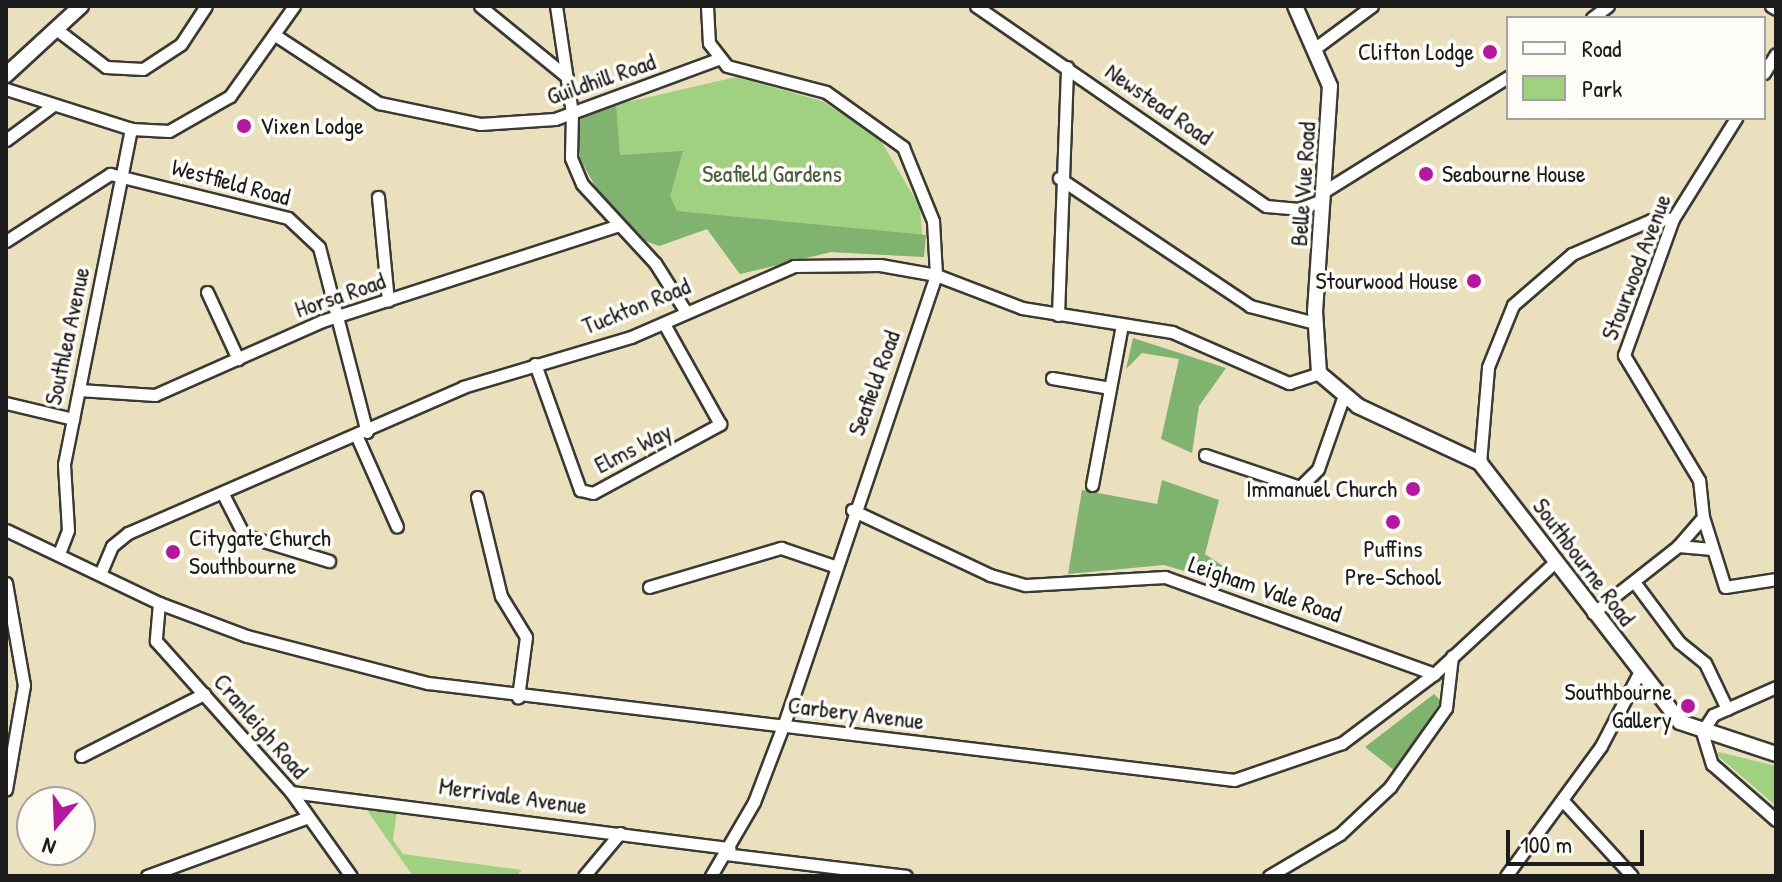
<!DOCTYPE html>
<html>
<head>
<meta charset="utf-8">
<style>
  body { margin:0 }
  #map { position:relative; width:1782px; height:882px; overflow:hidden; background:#ebe0be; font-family:"Patrick Hand",sans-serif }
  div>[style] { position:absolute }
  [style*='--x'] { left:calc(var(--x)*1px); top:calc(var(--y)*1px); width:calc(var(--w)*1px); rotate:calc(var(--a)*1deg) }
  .green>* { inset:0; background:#9fd181 }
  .forest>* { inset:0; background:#7fb36f }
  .roads { filter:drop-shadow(2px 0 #3b3934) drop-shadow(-2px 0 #3b3934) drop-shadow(0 2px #3b3934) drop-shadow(0 -2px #3b3934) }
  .minor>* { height:11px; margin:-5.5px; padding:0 5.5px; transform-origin:5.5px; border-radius:5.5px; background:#fff }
  .major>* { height:14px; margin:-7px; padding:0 7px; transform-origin:7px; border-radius:7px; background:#fff }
  .dots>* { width:22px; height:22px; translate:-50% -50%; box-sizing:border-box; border:4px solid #fdfcf7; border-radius:50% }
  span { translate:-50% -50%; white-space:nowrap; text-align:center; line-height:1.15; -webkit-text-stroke:7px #fdfcf7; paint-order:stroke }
  .poi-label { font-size:24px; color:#1c1c1c }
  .right { translate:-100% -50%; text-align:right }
  .left { translate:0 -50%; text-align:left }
  .street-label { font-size:24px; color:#1c1c1c }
  .park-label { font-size:24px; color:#4a5b3f }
  .frame { position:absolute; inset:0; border:8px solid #1c1c1c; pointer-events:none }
  .legend { position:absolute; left:1506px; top:16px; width:260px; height:104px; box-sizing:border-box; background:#fdfcf7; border:2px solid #a3a29f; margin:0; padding:10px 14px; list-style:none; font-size:24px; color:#1c1c1c }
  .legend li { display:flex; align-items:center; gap:16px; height:40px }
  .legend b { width:40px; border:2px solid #a3a29f }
  .north { position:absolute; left:16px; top:786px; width:80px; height:80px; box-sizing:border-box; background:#fdfcf7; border:2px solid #a3a29f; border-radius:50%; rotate:199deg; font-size:22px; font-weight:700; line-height:32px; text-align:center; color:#1c1c1c }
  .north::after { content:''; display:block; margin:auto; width:28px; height:36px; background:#b5179e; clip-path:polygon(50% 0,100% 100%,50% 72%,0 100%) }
  .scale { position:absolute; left:1506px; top:830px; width:138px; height:36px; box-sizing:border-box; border:4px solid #1c1c1c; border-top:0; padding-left:10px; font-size:24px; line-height:28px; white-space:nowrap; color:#1c1c1c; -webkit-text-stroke:6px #fdfcf7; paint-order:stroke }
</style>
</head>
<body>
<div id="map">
  <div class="green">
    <div style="clip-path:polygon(736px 77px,822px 101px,878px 136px,920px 207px,924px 257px,831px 252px,740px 274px,707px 229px,659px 246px,643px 240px,580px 159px,597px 109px)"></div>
    <div style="clip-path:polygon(1719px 752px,1776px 766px,1776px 806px,1717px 755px)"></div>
    <div style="clip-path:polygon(364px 806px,397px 810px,393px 840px,403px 854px,522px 870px,516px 876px,413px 876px)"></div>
  </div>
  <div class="forest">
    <div style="clip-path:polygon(616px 105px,620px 155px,683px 151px,670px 196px,677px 211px,926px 235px,924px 257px,831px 252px,740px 274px,707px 229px,659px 246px,643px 240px,600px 195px,580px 159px,576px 115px)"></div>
    <div style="clip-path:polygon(1133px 338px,1226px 368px,1199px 406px,1192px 453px,1161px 439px,1179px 359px,1142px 353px,1126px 369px)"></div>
    <div style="clip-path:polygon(1162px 480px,1219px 500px,1205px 554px,1235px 574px,1231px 585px,1164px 565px,1068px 574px,1082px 490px,1157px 504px)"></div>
    <div style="clip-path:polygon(1434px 694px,1441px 701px,1395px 771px,1365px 747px)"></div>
  </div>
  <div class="roads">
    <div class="minor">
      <div style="--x:480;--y:6;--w:112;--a:39.2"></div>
      <div style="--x:556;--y:6;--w:108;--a:81.5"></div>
      <div style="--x:572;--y:113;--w:45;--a:91.3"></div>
      <div style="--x:571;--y:158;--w:28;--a:67"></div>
      <div style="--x:582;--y:184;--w:108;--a:47.3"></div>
      <div style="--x:655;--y:263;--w:58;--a:57.7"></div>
      <div style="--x:707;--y:6;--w:37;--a:87"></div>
      <div style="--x:709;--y:43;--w:29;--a:52"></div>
      <div style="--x:727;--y:66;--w:102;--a:14.7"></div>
      <div style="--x:826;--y:92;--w:95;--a:35.5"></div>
      <div style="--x:903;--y:147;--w:80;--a:67.9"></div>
      <div style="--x:933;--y:221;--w:54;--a:86.8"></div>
      <div style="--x:936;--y:275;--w:476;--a:108.7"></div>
      <div style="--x:783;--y:726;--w:81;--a:110.9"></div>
      <div style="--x:754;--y:802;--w:86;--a:120.2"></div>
      <div style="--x:976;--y:6;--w:352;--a:34.6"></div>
      <div style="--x:1266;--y:206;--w:33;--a:5"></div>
      <div style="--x:1299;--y:209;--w:26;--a:-21"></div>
      <div style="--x:1771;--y:6;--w:6;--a:31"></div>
      <div style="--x:1592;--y:18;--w:20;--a:-37"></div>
      <div style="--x:56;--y:29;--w:63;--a:37.2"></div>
      <div style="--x:106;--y:67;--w:37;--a:3"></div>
      <div style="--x:143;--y:69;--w:45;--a:-33.3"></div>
      <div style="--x:181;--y:44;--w:45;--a:-56.7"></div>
      <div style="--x:278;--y:37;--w:121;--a:33.2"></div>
      <div style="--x:379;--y:103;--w:103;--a:11.7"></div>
      <div style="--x:480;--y:124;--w:75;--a:-3.8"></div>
      <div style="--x:555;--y:119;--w:174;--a:-20.2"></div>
      <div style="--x:1318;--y:46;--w:67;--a:-36.5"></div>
      <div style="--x:1764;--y:73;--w:22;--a:-58"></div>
      <div style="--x:6;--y:89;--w:131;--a:17.7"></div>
      <div style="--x:131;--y:129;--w:38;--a:3"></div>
      <div style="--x:169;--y:131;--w:70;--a:-29.8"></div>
      <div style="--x:230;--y:96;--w:110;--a:-54.6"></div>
      <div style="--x:6;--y:140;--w:57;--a:-36.5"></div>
      <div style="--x:1059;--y:178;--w:230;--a:33.8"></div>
      <div style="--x:1250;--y:306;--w:67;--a:14.7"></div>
      <div style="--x:1323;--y:192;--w:218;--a:-31.9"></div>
      <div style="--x:378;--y:197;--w:104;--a:84.5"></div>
      <div style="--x:6;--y:241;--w:124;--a:-32.8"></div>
      <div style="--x:110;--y:174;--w:183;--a:13.9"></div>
      <div style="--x:288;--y:218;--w:42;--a:43.1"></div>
      <div style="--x:319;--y:247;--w:191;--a:75.5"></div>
      <div style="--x:207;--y:292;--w:74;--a:65.2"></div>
      <div style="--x:1058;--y:315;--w:248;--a:-87.9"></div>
      <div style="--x:535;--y:364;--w:134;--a:70.3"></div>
      <div style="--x:580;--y:490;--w:13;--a:13"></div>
      <div style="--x:593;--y:493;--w:145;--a:-28.5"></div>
      <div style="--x:720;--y:424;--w:115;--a:-119.2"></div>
      <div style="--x:1052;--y:378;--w:59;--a:9.8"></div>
      <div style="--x:79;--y:390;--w:76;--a:3.8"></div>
      <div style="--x:155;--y:395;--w:183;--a:-23.9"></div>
      <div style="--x:322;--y:321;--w:310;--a:-17.9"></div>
      <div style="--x:6;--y:403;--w:69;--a:13.4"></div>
      <div style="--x:357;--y:437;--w:98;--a:66"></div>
      <div style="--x:1205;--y:455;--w:100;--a:18.6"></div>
      <div style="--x:1300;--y:487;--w:25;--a:-45"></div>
      <div style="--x:1318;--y:469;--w:75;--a:-70.6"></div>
      <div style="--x:1480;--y:463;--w:96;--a:-85.2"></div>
      <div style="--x:1488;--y:367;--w:67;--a:-68"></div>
      <div style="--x:1513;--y:305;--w:78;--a:-40.8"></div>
      <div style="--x:1572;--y:254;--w:86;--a:-23.3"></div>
      <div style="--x:1651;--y:220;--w:22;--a:-3"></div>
      <div style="--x:1092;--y:485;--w:163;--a:-79.4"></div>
      <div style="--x:224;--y:496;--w:44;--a:62.9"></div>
      <div style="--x:244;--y:535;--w:89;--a:17"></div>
      <div style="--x:477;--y:497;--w:102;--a:76.4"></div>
      <div style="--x:501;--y:596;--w:48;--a:58.6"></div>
      <div style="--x:526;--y:637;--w:61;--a:97.6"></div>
      <div style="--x:852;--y:510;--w:153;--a:25.2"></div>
      <div style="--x:990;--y:575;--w:37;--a:16"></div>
      <div style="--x:1026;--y:585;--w:139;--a:-3.3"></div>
      <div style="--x:1165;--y:577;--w:286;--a:19.8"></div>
      <div style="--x:1703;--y:517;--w:73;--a:72.6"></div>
      <div style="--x:1725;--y:587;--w:52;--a:-8.9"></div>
      <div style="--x:6;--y:530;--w:170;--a:25.5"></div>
      <div style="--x:159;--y:603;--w:94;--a:20.6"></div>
      <div style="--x:247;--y:636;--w:187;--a:14.6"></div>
      <div style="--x:428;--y:683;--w:812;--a:6.86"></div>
      <div style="--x:1234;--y:780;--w:114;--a:-18.9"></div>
      <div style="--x:1342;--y:743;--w:115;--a:-36.9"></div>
      <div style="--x:1434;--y:674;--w:163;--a:-42.8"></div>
      <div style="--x:1678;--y:546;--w:34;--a:5"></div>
      <div style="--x:60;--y:551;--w:22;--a:-69"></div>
      <div style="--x:68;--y:530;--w:66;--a:-93.5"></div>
      <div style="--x:64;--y:464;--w:342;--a:-78.7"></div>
      <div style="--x:101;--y:572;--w:28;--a:-67"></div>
      <div style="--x:112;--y:546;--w:21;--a:-39"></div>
      <div style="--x:128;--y:533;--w:365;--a:-23.5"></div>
      <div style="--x:463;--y:387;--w:175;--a:-16.6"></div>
      <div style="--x:631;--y:337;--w:178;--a:-23.5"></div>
      <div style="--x:794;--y:266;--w:86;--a:-0.7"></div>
      <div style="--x:880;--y:265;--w:57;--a:10.1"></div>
      <div style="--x:936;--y:275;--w:92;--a:21"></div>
      <div style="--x:1022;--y:308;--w:152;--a:9.1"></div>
      <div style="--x:1172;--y:332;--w:128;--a:23.6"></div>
      <div style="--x:1289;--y:383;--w:32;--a:-18"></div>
      <div style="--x:6;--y:583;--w:104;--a:80"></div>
      <div style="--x:24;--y:685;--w:106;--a:99.8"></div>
      <div style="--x:1635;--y:583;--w:74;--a:53.3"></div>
      <div style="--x:1679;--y:642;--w:33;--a:39"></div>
      <div style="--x:1705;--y:663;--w:51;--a:64.4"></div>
      <div style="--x:649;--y:587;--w:138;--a:-16.5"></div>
      <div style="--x:781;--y:548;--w:56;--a:18.8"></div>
      <div style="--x:159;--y:603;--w:38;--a:95"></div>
      <div style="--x:156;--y:641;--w:203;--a:48.2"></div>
      <div style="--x:291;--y:792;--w:103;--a:54.5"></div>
      <div style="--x:1593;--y:613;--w:108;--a:-38.2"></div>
      <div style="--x:1678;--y:546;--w:38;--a:-49"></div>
      <div style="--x:1703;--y:517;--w:37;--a:-96"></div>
      <div style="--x:1699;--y:480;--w:146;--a:-121"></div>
      <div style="--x:1624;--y:355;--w:145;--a:-70.2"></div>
      <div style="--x:1673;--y:219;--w:119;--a:-58"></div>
      <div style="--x:1776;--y:687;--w:69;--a:156"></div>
      <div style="--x:1713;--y:715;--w:20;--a:123"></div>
      <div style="--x:1702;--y:732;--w:34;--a:73"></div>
      <div style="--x:1712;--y:764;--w:85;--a:41.2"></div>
      <div style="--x:81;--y:756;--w:138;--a:-26.8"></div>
      <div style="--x:291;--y:792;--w:442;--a:7.3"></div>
      <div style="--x:1564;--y:802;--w:100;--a:47.4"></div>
      <div style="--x:725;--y:854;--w:182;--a:6.9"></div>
      <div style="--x:147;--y:876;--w:171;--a:-20.1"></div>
      <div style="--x:584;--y:876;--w:56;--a:-50.1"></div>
      <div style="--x:1269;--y:876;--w:82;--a:-30.6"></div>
      <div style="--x:1340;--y:834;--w:69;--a:-43.2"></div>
      <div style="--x:1390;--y:787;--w:97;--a:-54.7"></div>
      <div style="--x:1446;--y:708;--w:52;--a:-83.4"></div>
      <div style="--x:1506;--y:876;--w:161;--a:-53.8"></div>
      <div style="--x:1601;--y:746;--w:85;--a:-62.5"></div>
    </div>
    <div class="major">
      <div style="--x:1295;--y:6;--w:87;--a:66.4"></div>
      <div style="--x:1330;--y:86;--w:225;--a:93.8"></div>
      <div style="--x:1315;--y:311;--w:62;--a:86.3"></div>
      <div style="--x:1319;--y:373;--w:51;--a:40.2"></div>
      <div style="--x:1358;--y:406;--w:135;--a:25"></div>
      <div style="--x:1480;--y:463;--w:327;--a:52.3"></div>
      <div style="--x:1680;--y:722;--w:101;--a:18.4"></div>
      <div style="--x:6;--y:75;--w:102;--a:-42.6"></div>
    </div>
  </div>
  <div class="dots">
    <div style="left:1490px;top:52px;background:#b5179e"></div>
    <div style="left:244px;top:126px;background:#b5179e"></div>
    <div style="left:1426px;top:174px;background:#b5179e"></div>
    <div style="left:1474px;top:281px;background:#b5179e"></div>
    <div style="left:1413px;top:489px;background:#b5179e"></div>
    <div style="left:1393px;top:522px;background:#b5179e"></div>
    <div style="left:173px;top:552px;background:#b5179e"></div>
    <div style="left:1688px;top:706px;background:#b5179e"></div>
  </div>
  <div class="poi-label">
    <span class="right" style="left:1474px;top:52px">Clifton Lodge</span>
    <span class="left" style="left:260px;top:126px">Vixen Lodge</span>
    <span class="left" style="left:1442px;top:174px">Seabourne House</span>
    <span class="right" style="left:1458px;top:281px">Stourwood House</span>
    <span class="right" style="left:1397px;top:489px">Immanuel Church</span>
    <span class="left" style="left:189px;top:552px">Citygate Church<br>Southbourne</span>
    <span style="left:1393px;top:563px">Puffins<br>Pre-School</span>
    <span class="right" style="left:1672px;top:706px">Southbourne<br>Gallery</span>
  </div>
  <div class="street-label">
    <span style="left:601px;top:79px;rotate:-19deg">Guildhill Road</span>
    <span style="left:1159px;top:104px;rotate:35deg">Newstead Road</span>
    <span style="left:231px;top:182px;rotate:15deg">Westfield Road</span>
    <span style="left:1303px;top:184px;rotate:-86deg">Belle Vue Road</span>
    <span style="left:1636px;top:267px;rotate:-69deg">Stourwood Avenue</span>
    <span style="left:340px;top:295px;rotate:-19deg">Horsa Road</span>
    <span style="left:636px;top:306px;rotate:-22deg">Tuckton Road</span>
    <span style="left:67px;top:336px;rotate:-78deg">Southlea Avenue</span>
    <span style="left:874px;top:383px;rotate:-70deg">Seafield Road</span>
    <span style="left:633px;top:448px;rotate:-27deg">Elms Way</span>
    <span style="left:1584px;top:562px;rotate:53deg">Southbourne Road</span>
    <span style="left:1265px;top:589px;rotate:19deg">Leigham Vale Road</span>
    <span style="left:856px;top:713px;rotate:7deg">Carbery Avenue</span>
    <span style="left:261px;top:726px;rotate:49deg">Cranleigh Road</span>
    <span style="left:513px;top:796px;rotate:8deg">Merrivale Avenue</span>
  </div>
  <div class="park-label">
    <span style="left:772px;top:174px">Seafield Gardens</span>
  </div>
  <div class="frame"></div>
  <ul class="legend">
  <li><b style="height:10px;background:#fff"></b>Road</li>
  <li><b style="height:22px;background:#9fd181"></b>Park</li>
  </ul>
  <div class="north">N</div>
  <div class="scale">100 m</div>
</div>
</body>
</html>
